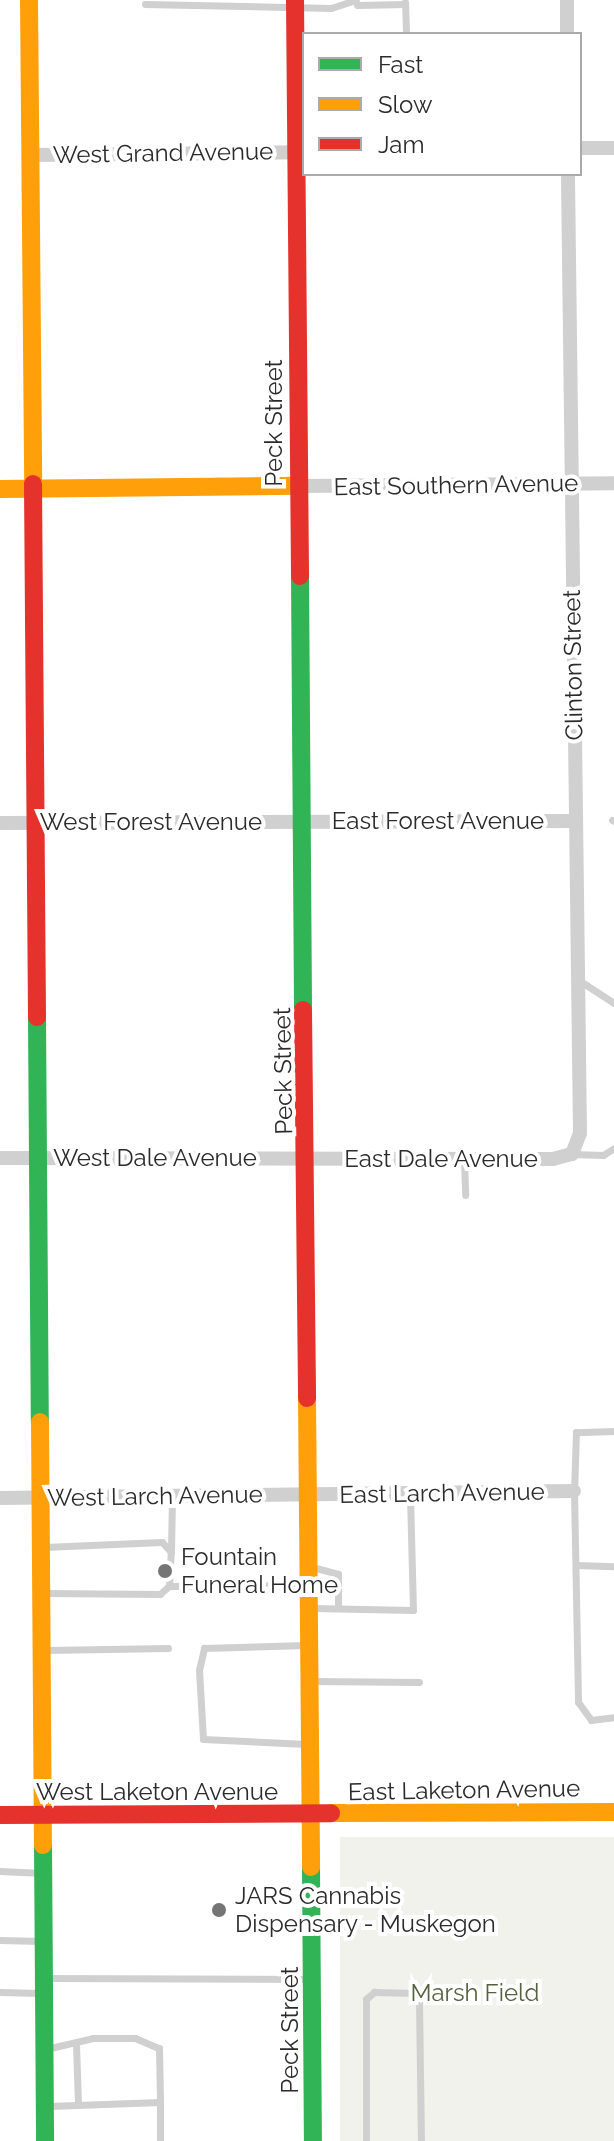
<!DOCTYPE html>
<html>
<head>
<meta charset="utf-8">
<style>
  body { margin:0 }
  #map { position:relative; width:614px; height:2141px; overflow:hidden; background:#fff; font-family:Raleway,sans-serif }
  div>[style] { position:absolute }
  [style*='--x'] { left:calc(var(--x)*1px); top:calc(var(--y)*1px); width:calc(var(--w)*1px); rotate:calc(var(--a)*1deg) }
  .green>* { inset:0; background:#f0f2eb; transform-origin:0 0 }
  .lane>* { height:7px; margin:-3.5px; padding:0 3.5px; transform-origin:3.5px; border-radius:3.5px; background:#d0d0d0 }
  .street>* { height:14px; margin:-7px; padding:0 7px; transform-origin:7px; border-radius:7px; background:#d0d0d0 }
  .fast>* { height:18px; margin:-9px; padding:0 9px; transform-origin:9px; border-radius:9px; background:#30b455 }
  .slow>* { height:18px; margin:-9px; padding:0 9px; transform-origin:9px; border-radius:9px; background:#ff9f0a }
  .jam>* { height:18px; margin:-9px; padding:0 9px; transform-origin:9px; border-radius:9px; background:#e5322d }
  .dots>* { width:22px; height:22px; translate:-50% -50%; box-sizing:border-box; border:4px solid #fff; border-radius:50% }
  span { translate:-50% -50%; white-space:nowrap; text-align:center; line-height:1.15; -webkit-text-stroke:8px #fff; paint-order:stroke }
  .street-label { font-size:24px; color:#2b2b2b }
  .poi-label { font-size:24px; color:#2b2b2b }
  .left { translate:0 -50%; text-align:left }
  .park-label { font-size:24px; color:#55613f }
  .legend { position:absolute; left:302px; top:32px; width:280px; height:144px; box-sizing:border-box; background:#fff; border:2px solid #aaa; margin:0; padding:10px 14px; list-style:none; font-size:24px; color:#2b2b2b }
  .legend li { display:flex; align-items:center; gap:16px; height:40px }
  .legend b { width:40px; border:2px solid #aaa }
</style>
</head>
<body>
<div id="map">
  <div class="green">
    <div style="left:614px;top:1837px;width:304px;height:274px;rotate:90deg"></div>
  </div>
  <div class="lane">
    <div style="--x:405;--y:2;--w:32;--a:88"></div>
    <div style="--x:145;--y:4;--w:186;--a:1.2"></div>
    <div style="--x:331;--y:8;--w:26;--a:-18"></div>
    <div style="--x:357;--y:5;--w:48;--a:-1.2"></div>
    <div style="--x:612;--y:820;--w:2;--a:27"></div>
    <div style="--x:577;--y:979;--w:44;--a:33"></div>
    <div style="--x:572;--y:1154;--w:31;--a:2"></div>
    <div style="--x:603;--y:1155;--w:13;--a:-32"></div>
    <div style="--x:464;--y:1159;--w:36;--a:88"></div>
    <div style="--x:614;--y:1431;--w:38;--a:178"></div>
    <div style="--x:576;--y:1432;--w:59;--a:91.9"></div>
    <div style="--x:574;--y:1491;--w:211;--a:88.9"></div>
    <div style="--x:578;--y:1702;--w:22;--a:54"></div>
    <div style="--x:591;--y:1720;--w:23;--a:-7"></div>
    <div style="--x:171;--y:1552;--w:56;--a:-89"></div>
    <div style="--x:576;--y:1565;--w:38;--a:2"></div>
    <div style="--x:312;--y:1567;--w:27;--a:15"></div>
    <div style="--x:338;--y:1574;--w:34;--a:90"></div>
    <div style="--x:169;--y:1586;--w:138;--a:-0.4"></div>
    <div style="--x:42;--y:1593;--w:118;--a:0.5"></div>
    <div style="--x:160;--y:1594;--w:12;--a:-42"></div>
    <div style="--x:169;--y:1586;--w:34;--a:-87"></div>
    <div style="--x:171;--y:1552;--w:13;--a:-132"></div>
    <div style="--x:162;--y:1542;--w:118;--a:177.6"></div>
    <div style="--x:313;--y:1608;--w:100;--a:1.1"></div>
    <div style="--x:413;--y:1610;--w:117;--a:-91.5"></div>
    <div style="--x:45;--y:1650;--w:123;--a:-0.9"></div>
    <div style="--x:313;--y:1681;--w:106;--a:0.5"></div>
    <div style="--x:306;--y:1744;--w:103;--a:-177.2"></div>
    <div style="--x:203;--y:1739;--w:69;--a:-93.3"></div>
    <div style="--x:199;--y:1670;--w:23;--a:-77"></div>
    <div style="--x:204;--y:1648;--w:103;--a:-1.7"></div>
    <div style="--x:0;--y:1871;--w:42;--a:2.7"></div>
    <div style="--x:0;--y:1940;--w:42;--a:1.4"></div>
    <div style="--x:45;--y:1978;--w:263;--a:0.2"></div>
    <div style="--x:0;--y:1992;--w:40;--a:1.4"></div>
    <div style="--x:76;--y:2044;--w:61;--a:88.1"></div>
    <div style="--x:46;--y:2049;--w:48;--a:-13.2"></div>
    <div style="--x:93;--y:2038;--w:42;--a:0"></div>
    <div style="--x:135;--y:2038;--w:26;--a:23"></div>
    <div style="--x:159;--y:2048;--w:54;--a:88.9"></div>
    <div style="--x:160;--y:2102;--w:111;--a:177.9"></div>
    <div style="--x:160;--y:2102;--w:39;--a:90"></div>
    <div style="--x:366;--y:2141;--w:142;--a:-90"></div>
    <div style="--x:366;--y:1999;--w:11;--a:-41"></div>
    <div style="--x:374;--y:1992;--w:40;--a:1.4"></div>
    <div style="--x:414;--y:1993;--w:9;--a:58"></div>
    <div style="--x:419;--y:2001;--w:140;--a:89.2"></div>
  </div>
  <div class="street">
    <div style="--x:567;--y:0;--w:34;--a:90"></div>
    <div style="--x:580;--y:148;--w:34;--a:0"></div>
    <div style="--x:30;--y:155;--w:274;--a:-0.6"></div>
    <div style="--x:299;--y:486;--w:315;--a:-0.5"></div>
    <div style="--x:0;--y:823;--w:574;--a:-0.2"></div>
    <div style="--x:0;--y:1158;--w:553;--a:0.1"></div>
    <div style="--x:553;--y:1159;--w:20;--a:-15"></div>
    <div style="--x:572;--y:1154;--w:22;--a:-69"></div>
    <div style="--x:580;--y:1133;--w:959;--a:-90.72"></div>
    <div style="--x:0;--y:1498;--w:574;--a:-0.7"></div>
  </div>
  <div class="fast">
    <div style="--x:300;--y:576;--w:434;--a:89.6"></div>
    <div style="--x:37;--y:1017;--w:405;--a:89.6"></div>
    <div style="--x:43;--y:1845;--w:296;--a:89.6"></div>
    <div style="--x:311;--y:1867;--w:274;--a:89.6"></div>
  </div>
  <div class="slow">
    <div style="--x:29;--y:0;--w:484;--a:89.5"></div>
    <div style="--x:0;--y:489;--w:299;--a:-0.6"></div>
    <div style="--x:307;--y:1398;--w:469;--a:89.5"></div>
    <div style="--x:40;--y:1422;--w:423;--a:89.6"></div>
    <div style="--x:331;--y:1813;--w:283;--a:-0.2"></div>
  </div>
  <div class="jam">
    <div style="--x:295;--y:0;--w:576;--a:89.5"></div>
    <div style="--x:33;--y:484;--w:533;--a:89.57"></div>
    <div style="--x:303;--y:1010;--w:388;--a:89.4"></div>
    <div style="--x:0;--y:1815;--w:331;--a:-0.3"></div>
  </div>
  <div class="dots">
    <div style="left:165px;top:1571px;background:#757575"></div>
    <div style="left:219px;top:1910px;background:#757575"></div>
  </div>
  <div class="street-label">
    <span style="left:163px;top:153px;rotate:-1deg">West Grand Avenue</span>
    <span style="left:274px;top:423px;rotate:-90deg">Peck Street</span>
    <span style="left:456px;top:485px;rotate:-1deg">East Southern Avenue</span>
    <span style="left:573px;top:665px;rotate:-91deg">Clinton Street</span>
    <span style="left:438px;top:821px">East Forest Avenue</span>
    <span style="left:151px;top:822px">West Forest Avenue</span>
    <span style="left:283px;top:1071px;rotate:-91deg">Peck Street</span>
    <span style="left:155px;top:1158px">West Dale Avenue</span>
    <span style="left:441px;top:1159px">East Dale Avenue</span>
    <span style="left:442px;top:1493px;rotate:-1deg">East Larch Avenue</span>
    <span style="left:155px;top:1496px;rotate:-1deg">West Larch Avenue</span>
    <span style="left:464px;top:1790px;rotate:-1deg">East Laketon Avenue</span>
    <span style="left:157px;top:1792px">West Laketon Avenue</span>
    <span style="left:290px;top:2030px;rotate:-90deg">Peck Street</span>
  </div>
  <div class="poi-label">
    <span class="left" style="left:181px;top:1571px">Fountain<br>Funeral Home</span>
    <span class="left" style="left:235px;top:1910px">JARS Cannabis<br>Dispensary - Muskegon</span>
  </div>
  <div class="park-label">
    <span style="left:475px;top:1993px">Marsh Field</span>
  </div>
  <ul class="legend">
  <li><b style="height:10px;background:#30b455"></b>Fast</li>
  <li><b style="height:10px;background:#ff9f0a"></b>Slow</li>
  <li><b style="height:10px;background:#e5322d"></b>Jam</li>
  </ul>
</div>
</body>
</html>
